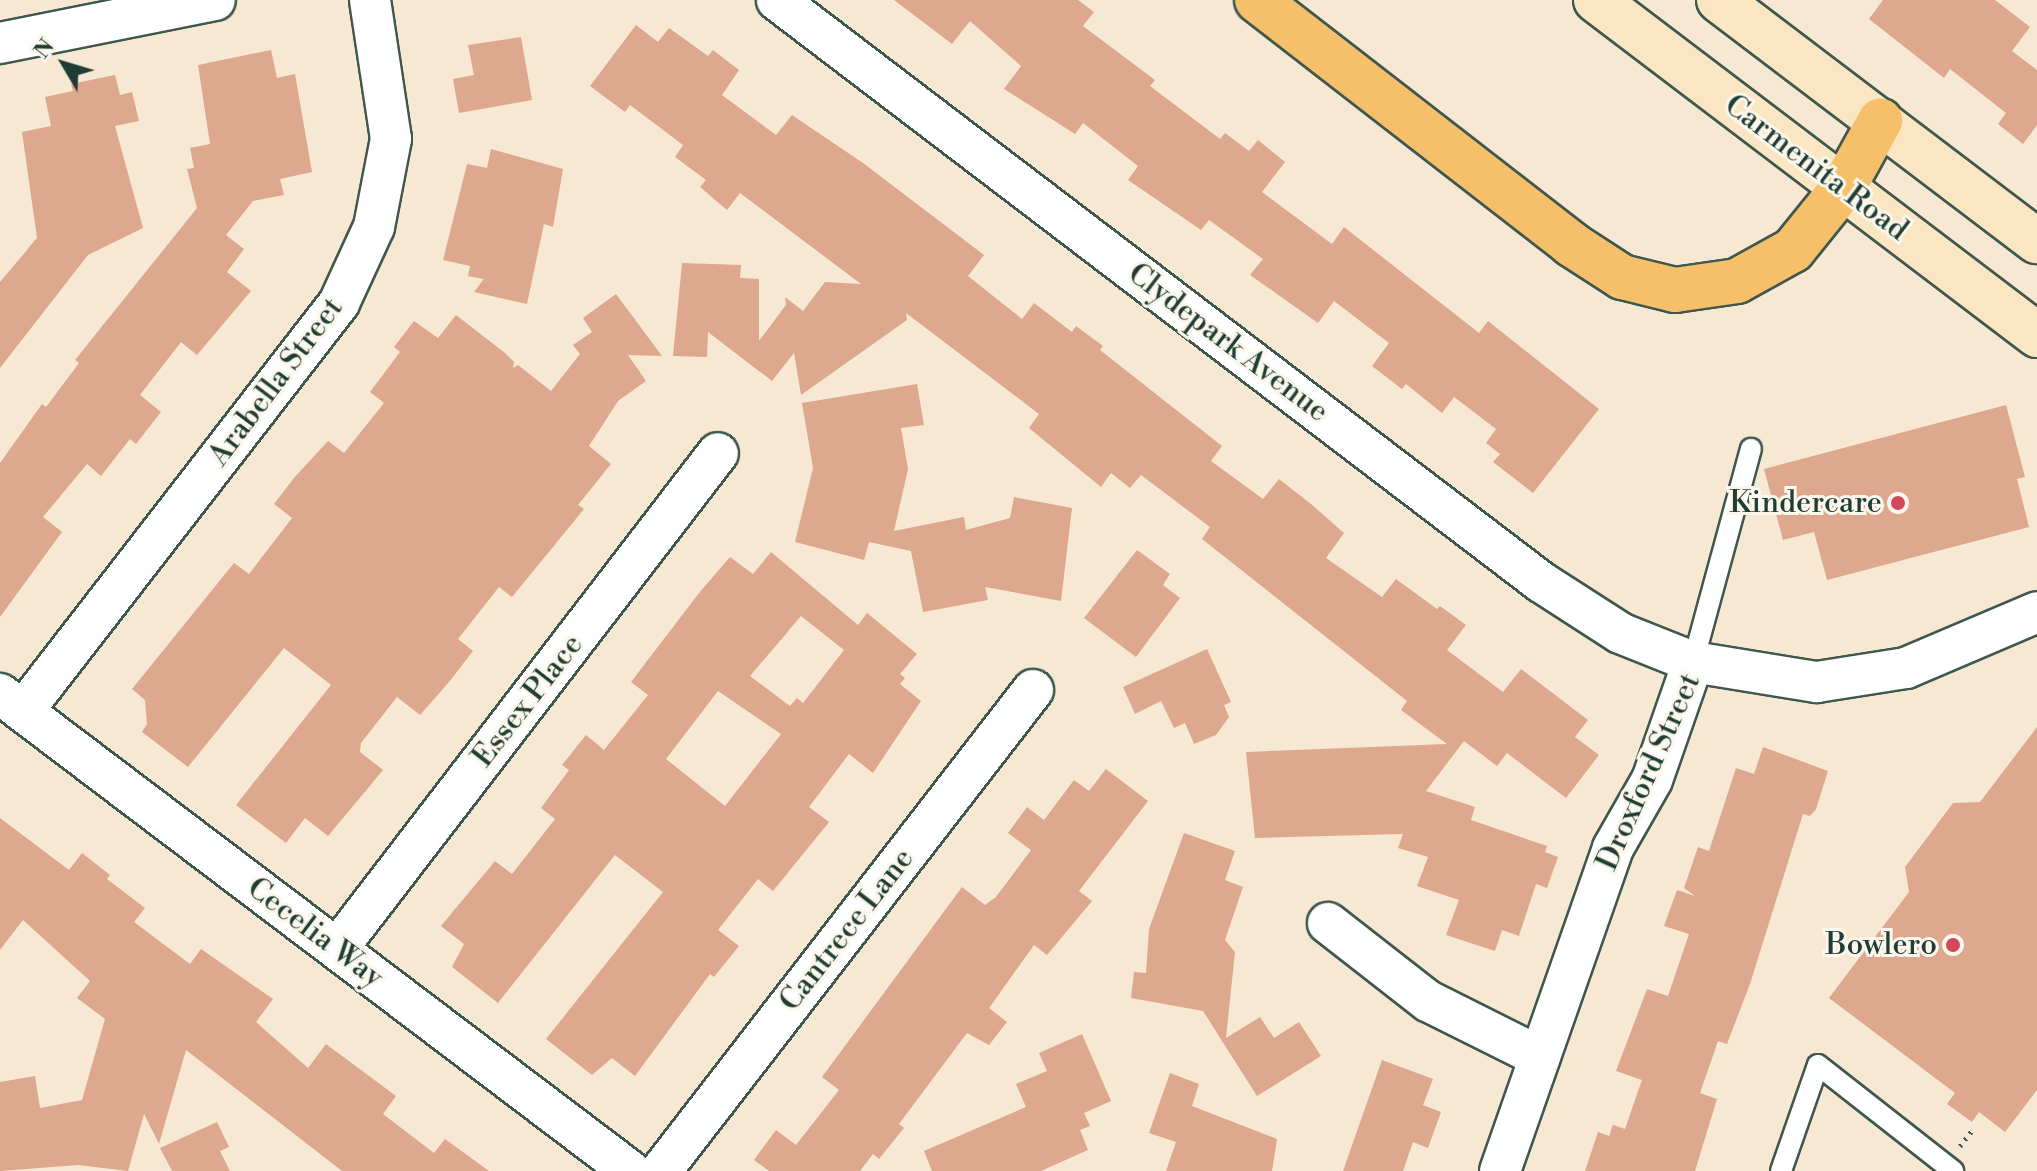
<!DOCTYPE html>
<html>
<head>
<meta charset="utf-8">
<style>
  body { margin:0 }
  #map { position:relative; width:2037px; height:1171px; overflow:hidden; background:#f6e8d2; font-family:"Libre Bodoni",serif }
  div>[style] { position:absolute }
  [style*='--x'] { left:calc(var(--x)*1px); top:calc(var(--y)*1px); width:calc(var(--w)*1px); rotate:calc(var(--a)*1deg) }
  .building>* { inset:0; background:#dda88d }
  .path>* { height:5px; margin-top:-2.5px; transform-origin:0; background:repeating-linear-gradient(90deg,#3f574c 0 2px,transparent 0 8px) }
  .roads { filter:drop-shadow(2px 0 #3f574c) drop-shadow(-2px 0 #3f574c) drop-shadow(0 2px #3f574c) drop-shadow(0 -2px #3f574c) }
  .lane>* { height:20px; margin:-10px; padding:0 10px; transform-origin:10px; border-radius:10px; background:#fff }
  .street>* { height:40px; margin:-20px; padding:0 20px; transform-origin:20px; border-radius:20px; background:#fff }
  .secondary>* { height:44px; margin:-22px; padding:0 22px; transform-origin:22px; border-radius:22px; background:#fbe6c4 }
  .highway>* { height:44px; margin:-22px; padding:0 22px; transform-origin:22px; border-radius:22px; background:#f6c06b }
  .dots>* { width:22px; height:22px; translate:-50% -50%; box-sizing:border-box; border:4px solid #fbf7ec; border-radius:50% }
  span { translate:-50% -50%; white-space:nowrap; text-align:center; line-height:1.15; -webkit-text-stroke:6px #fbf7ec; paint-order:stroke }
  .street-label { font-size:30px; color:#1f3d34 }
  .poi-label { font-size:30px; color:#1f3d34 }
  .right { translate:-100% -50%; text-align:right }
  .north { position:absolute; left:24px; top:24px; width:80px; height:80px; -webkit-text-stroke:6px #fbf7ec; paint-order:stroke; rotate:308deg; font-size:22px; font-weight:700; line-height:32px; text-align:center; color:#1f3d34 }
  .north::after { content:''; display:block; margin:auto; width:28px; height:36px; background:#1f3d34; clip-path:polygon(50% 0,100% 100%,50% 72%,0 100%) }
</style>
</head>
<body>
<div id="map">
  <div class="building">
    <div style="clip-path:polygon(894px 0,1078px 0,1094px 12px,1083px 26px,1155px 80px,1150px 86px,1220px 139px,1225px 133px,1249px 151px,1258px 140px,1285px 162px,1262px 192px,1332px 244px,1344px 227px,1479px 333px,1488px 321px,1599px 409px,1533px 493px,1493px 462px,1500px 454px,1486px 443px,1496px 429px,1454px 397px,1442px 413px,1406px 384px,1402px 389px,1372px 366px,1389px 343px,1334px 301px,1318px 323px,1250px 275px,1263px 259px,1209px 220px,1201px 230px,1128px 180px,1138px 166px,1083px 123px,1075px 134px,1004px 89px,1021px 66px,970px 21px,952px 44px)"></div>
    <div style="clip-path:polygon(1883px 0,1995px 0,2030px 27px,2012px 51px,2037px 70px,2037px 125px,2023px 144px,1998px 124px,2006px 113px,1950px 69px,1944px 78px,1869px 19px)"></div>
    <div style="clip-path:polygon(636px 25px,658px 42px,669px 28px,708px 56px,713px 50px,739px 70px,722px 95px,776px 135px,792px 115px,863px 163px,984px 255px,968px 276px,1022px 319px,1034px 303px,1072px 332px,1076px 326px,1103px 346px,1100px 350px,1222px 446px,1211px 461px,1263px 499px,1279px 479px,1311px 504px,1344px 533px,1326px 558px,1382px 597px,1396px 579px,1437px 609px,1440px 606px,1466px 625px,1447px 650px,1503px 692px,1521px 669px,1588px 720px,1575px 737px,1599px 755px,1566px 798px,1507px 753px,1497px 766px,1464px 741px,1426px 791px,1475px 807px,1471px 820px,1547px 846px,1545px 852px,1558px 857px,1547px 888px,1536px 884px,1519px 936px,1502px 930px,1495px 951px,1446px 935px,1459px 900px,1417px 886px,1428px 857px,1398px 848px,1403px 834px,1255px 838px,1246px 752px,1447px 744px,1401px 710px,1407px 701px,1202px 539px,1210px 527px,1141px 475px,1130px 488px,1111px 473px,1101px 487px,1029px 428px,1039px 414px,906px 313px,907px 320px,801px 395px,794px 353px,772px 381px,708px 332px,707px 357px,673px 356px,682px 263px,741px 265px,740px 278px,759px 279px,759px 341px,786px 305px,785px 297px,803px 311px,825px 282px,861px 284px,740px 193px,727px 210px,700px 187px,706px 180px,675px 157px,683px 145px,630px 105px,625px 112px,590px 86px)"></div>
    <div style="clip-path:polygon(521px 37px,532px 100px,459px 113px,453px 79px,474px 75px,468px 45px)"></div>
    <div style="clip-path:polygon(271px 50px,277px 78px,295px 74px,312px 172px,280px 179px,284px 195px,253px 201px,226px 235px,244px 249px,227px 272px,251px 291px,197px 355px,181px 342px,140px 395px,161px 412px,136px 444px,130px 439px,101px 476px,87px 464px,43px 517px,62px 532px,0 617px,0 463px,42px 404px,46px 407px,79px 363px,75px 360px,197px 208px,187px 169px,194px 168px,190px 148px,210px 144px,198px 65px)"></div>
    <div style="clip-path:polygon(115px 75px,120px 95px,132px 92px,139px 121px,115px 126px,143px 228px,88px 255px,0 368px,0 282px,37px 238px,22px 132px,51px 126px,45px 97px,73px 91px,71px 84px)"></div>
    <div style="clip-path:polygon(491px 149px,563px 169px,553px 227px,544px 224px,527px 304px,474px 292px,484px 279px,468px 276px,470px 266px,443px 260px,467px 164px,487px 168px)"></div>
    <div style="clip-path:polygon(616px 294px,662px 356px,628px 355px,646px 381px,618px 401px,589px 446px,611px 464px,578px 505px,584px 509px,512px 597px,499px 587px,458px 639px,473px 651px,449px 682px,420px 715px,397px 697px,361px 743px,360px 752px,383px 770px,328px 836px,305px 818px,286px 843px,236px 805px,331px 685px,284px 648px,188px 767px,142px 732px,147px 724px,145px 700px,132px 689px,234px 563px,249px 574px,292px 518px,274px 504px,294px 478px,328px 441px,344px 453px,384px 403px,370px 392px,400px 352px,394px 347px,414px 321px,438px 338px,456px 315px,505px 353px,514px 362px,513px 368px,518px 365px,551px 391px,580px 354px,573px 345px,592px 332px,583px 318px)"></div>
    <div style="clip-path:polygon(917px 384px,924px 425px,901px 428px,908px 469px,894px 531px,964px 517px,966px 530px,1010px 518px,1014px 497px,1072px 508px,1061px 601px,985px 587px,988px 600px,923px 612px,911px 551px,869px 542px,864px 560px,795px 542px,813px 468px,802px 403px)"></div>
    <div style="clip-path:polygon(2006px 405px,2025px 477px,2017px 479px,2029px 527px,1827px 580px,1814px 532px,1783px 540px,1764px 469px)"></div>
    <div style="clip-path:polygon(1137px 550px,1170px 574px,1163px 585px,1180px 598px,1136px 657px,1084px 618px)"></div>
    <div style="clip-path:polygon(evenodd,771px 552px,858px 625px,867px 613px,917px 654px,900px 674px,905px 678px,900px 684px,921px 701px,873px 773px,849px 754px,809px 807px,829px 822px,773px 891px,758px 879px,718px 930px,739px 946px,714px 977px,710px 974px,635px 1076px,612px 1058px,592px 1075px,546px 1039px,663px 892px,615px 855px,498px 1003px,452px 967px,464px 944px,441px 926px,495px 861px,512px 874px,555px 819px,541px 808px,569px 770px,562px 765px,586px 735px,604px 750px,648px 695px,631px 682px,699px 593px,730px 557px,753px 574px,771px 552px,801px 616px,844px 650px,803px 703px,797px 698px,790px 706px,750px 676px,801px 616px,771px 552px,718px 691px,781px 734px,725px 806px,666px 759px,718px 691px)"></div>
    <div style="clip-path:polygon(1207px 649px,1231px 702px,1224px 705px,1229px 717px,1216px 735px,1194px 744px,1185px 723px,1174px 728px,1161px 701px,1135px 714px,1123px 687px)"></div>
    <div style="clip-path:polygon(2037px 727px,2037px 1090px,2005px 1132px,1979px 1112px,1972px 1122px,1947px 1104px,1955px 1093px,1829px 998px,1909px 892px,1905px 867px,1953px 803px,1980px 802px)"></div>
    <div style="clip-path:polygon(1763px 747px,1828px 771px,1816px 809px,1810px 816px,1803px 814px,1750px 984px,1727px 1044px,1718px 1041px,1700px 1093px,1717px 1099px,1695px 1171px,1585px 1171px,1598px 1132px,1609px 1136px,1613px 1125px,1625px 1129px,1642px 1080px,1616px 1071px,1647px 989px,1668px 996px,1689px 934px,1664px 926px,1677px 890px,1695px 896px,1684px 888px,1698px 847px,1709px 851px,1736px 768px,1754px 774px)"></div>
    <div style="clip-path:polygon(1106px 769px,1148px 801px,1079px 891px,1092px 901px,1047px 955px,1034px 945px,989px 1008px,1007px 1022px,989px 1045px,967px 1033px,899px 1124px,904px 1128px,879px 1159px,873px 1154px,860px 1171px,769px 1171px,754px 1160px,776px 1130px,796px 1145px,839px 1090px,822px 1077px,962px 887px,985px 905px,996px 897px,1031px 850px,1008px 833px,1027px 807px,1044px 820px,1074px 780px,1089px 791px)"></div>
    <div style="clip-path:polygon(0 818px,69px 870px,82px 853px,110px 875px,107px 879px,145px 908px,134px 922px,190px 964px,201px 949px,273px 999px,256px 1022px,308px 1068px,326px 1044px,396px 1096px,383px 1114px,434px 1153px,445px 1139px,489px 1171px,342px 1171px,186px 1050px,159px 1144px,144px 1114px,128px 1171px,78px 1165px,0 1171px,0 1082px,35px 1076px,40px 1108px,82px 1100px,105px 1019px,77px 998px,90px 981px,23px 920px,0 950px)"></div>
    <div style="clip-path:polygon(1184px 833px,1235px 851px,1225px 880px,1243px 887px,1225px 940px,1235px 952px,1226px 1038px,1260px 1017px,1274px 1038px,1299px 1022px,1321px 1056px,1257px 1096px,1203px 1011px,1131px 998px,1134px 972px,1146px 973px,1149px 929px)"></div>
    <div style="clip-path:polygon(1082px 1034px,1111px 1101px,1084px 1113px,1090px 1126px,1080px 1130px,1088px 1150px,1041px 1171px,932px 1171px,924px 1151px,1026px 1107px,1016px 1084px,1047px 1071px,1039px 1053px)"></div>
    <div style="clip-path:polygon(1382px 1060px,1433px 1079px,1423px 1105px,1441px 1112px,1428px 1148px,1413px 1142px,1403px 1171px,1343px 1171px)"></div>
    <div style="clip-path:polygon(1170px 1073px,1199px 1084px,1192px 1106px,1277px 1139px,1272px 1171px,1166px 1171px,1176px 1142px,1149px 1133px)"></div>
    <div style="clip-path:polygon(217px 1122px,229px 1147px,220px 1151px,230px 1171px,172px 1171px,160px 1148px)"></div>
  </div>
  <div class="path">
    <div style="--x:1960;--y:1146;--w:23;--a:-52"></div>
  </div>
  <div class="roads">
    <div class="lane">
      <div style="--x:1693;--y:662;--w:221;--a:-74.8"></div>
      <div style="--x:1781;--y:1171;--w:112;--a:-70.8"></div>
      <div style="--x:1818;--y:1065;--w:172;--a:38.1"></div>
    </div>
    <div class="street">
      <div style="--x:777;--y:0;--w:960;--a:37.3"></div>
      <div style="--x:1541;--y:582;--w:94;--a:32.8"></div>
      <div style="--x:1620;--y:633;--w:79;--a:21.7"></div>
      <div style="--x:1693;--y:662;--w:126;--a:9.2"></div>
      <div style="--x:1817;--y:682;--w:90;--a:-8.9"></div>
      <div style="--x:1906;--y:668;--w:142;--a:-23.1"></div>
      <div style="--x:0;--y:43;--w:219;--a:-11.3"></div>
      <div style="--x:0;--y:694;--w:790;--a:37.13"></div>
      <div style="--x:23;--y:711;--w:516;--a:-52.24"></div>
      <div style="--x:339;--y:303;--w:84;--a:-65.3"></div>
      <div style="--x:374;--y:227;--w:90;--a:-79.1"></div>
      <div style="--x:391;--y:139;--w:141;--a:-98.6"></div>
      <div style="--x:1328;--y:923;--w:127;--a:38"></div>
      <div style="--x:1428;--y:1001;--w:125;--a:26.6"></div>
      <div style="--x:337;--y:949;--w:625;--a:-52.47"></div>
      <div style="--x:661;--y:1171;--w:608;--a:-52.28"></div>
      <div style="--x:1500;--y:1171;--w:342;--a:-70.7"></div>
      <div style="--x:1613;--y:848;--w:78;--a:-60.2"></div>
      <div style="--x:1652;--y:780;--w:125;--a:-70.8"></div>
    </div>
    <div class="secondary">
      <div style="--x:1596;--y:0;--w:554;--a:37.22"></div>
      <div style="--x:1719;--y:0;--w:399;--a:37.2"></div>
    </div>
    <div class="highway">
      <div style="--x:1257;--y:0;--w:398;--a:37.8"></div>
      <div style="--x:1571;--y:244;--w:61;--a:32.9"></div>
      <div style="--x:1622;--y:277;--w:55;--a:13.8"></div>
      <div style="--x:1675;--y:290;--w:63;--a:-8.3"></div>
      <div style="--x:1737;--y:281;--w:64;--a:-29"></div>
      <div style="--x:1793;--y:250;--w:80;--a:-51.1"></div>
      <div style="--x:1843;--y:188;--w:77;--a:-61.1"></div>
    </div>
  </div>
  <div class="dots">
    <div style="left:1898px;top:503px;background:#d1495b"></div>
    <div style="left:1953px;top:945px;background:#d1495b"></div>
  </div>
  <div class="street-label">
    <span style="left:1816px;top:168px;rotate:37deg">Carmenita Road</span>
    <span style="left:1228px;top:343px;rotate:37deg">Clydepark Avenue</span>
    <span style="left:276px;top:382px;rotate:-53deg">Arabella Street</span>
    <span style="left:528px;top:701px;rotate:-52deg">Essex Place</span>
    <span style="left:1649px;top:772px;rotate:-66deg">Droxford Street</span>
    <span style="left:847px;top:930px;rotate:-52deg">Cantrece Lane</span>
    <span style="left:315px;top:933px;rotate:37deg">Cecelia Way</span>
  </div>
  <div class="poi-label">
    <span class="right" style="left:1882px;top:503px">Kindercare</span>
    <span class="right" style="left:1937px;top:945px">Bowlero</span>
  </div>
  <div class="north">N</div>
</div>
</body>
</html>
